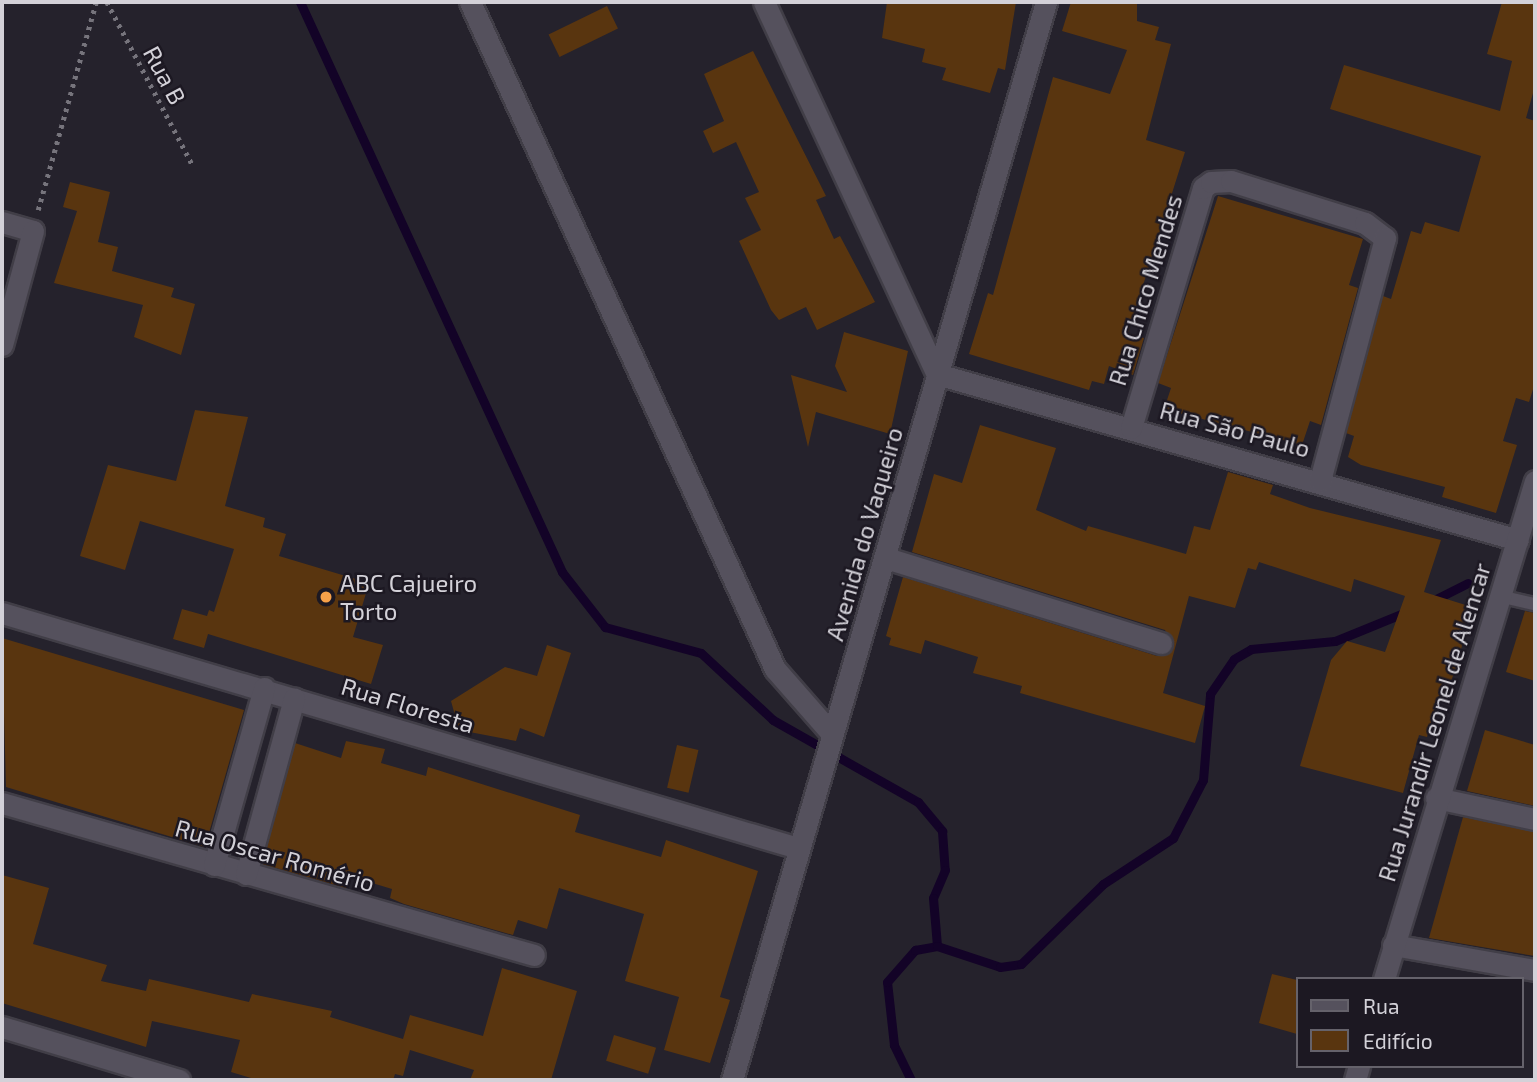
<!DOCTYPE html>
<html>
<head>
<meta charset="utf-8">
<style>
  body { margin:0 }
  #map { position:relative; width:1537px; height:1082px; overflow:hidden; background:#25222c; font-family:"Exo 2",sans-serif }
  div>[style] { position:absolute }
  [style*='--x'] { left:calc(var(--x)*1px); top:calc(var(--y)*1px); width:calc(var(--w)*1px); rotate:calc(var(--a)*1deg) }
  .stream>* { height:9px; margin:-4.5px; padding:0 4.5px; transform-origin:4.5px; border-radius:4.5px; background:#130327 }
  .building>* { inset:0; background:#59350f; transform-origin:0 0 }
  .path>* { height:4.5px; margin-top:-2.25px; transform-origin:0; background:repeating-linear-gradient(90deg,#76747c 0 3.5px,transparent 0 8.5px) }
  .roads { filter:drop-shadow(2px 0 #413e47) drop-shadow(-2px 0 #413e47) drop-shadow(0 2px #413e47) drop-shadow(0 -2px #413e47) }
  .lane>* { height:12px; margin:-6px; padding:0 6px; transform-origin:6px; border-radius:6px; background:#55515d }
  .street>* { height:21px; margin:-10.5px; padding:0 10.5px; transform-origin:10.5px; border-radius:10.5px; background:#55515d }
  .secondary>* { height:21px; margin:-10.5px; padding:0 10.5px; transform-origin:10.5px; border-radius:10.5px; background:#55515d }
  .dots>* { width:19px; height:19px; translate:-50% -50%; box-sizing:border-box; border:4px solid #1c1822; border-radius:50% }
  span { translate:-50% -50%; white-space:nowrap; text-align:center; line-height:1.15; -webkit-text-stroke:5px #1c1822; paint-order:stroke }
  .street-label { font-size:24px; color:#d3d1d8 }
  .poi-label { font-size:24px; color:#d3d1d8 }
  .left { translate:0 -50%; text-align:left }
  .frame { position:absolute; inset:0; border:4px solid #d3d1d8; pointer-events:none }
  .legend { position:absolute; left:1296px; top:977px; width:228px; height:91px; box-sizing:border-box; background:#1c1822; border:2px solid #65626b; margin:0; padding:9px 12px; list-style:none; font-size:21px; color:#d3d1d8 }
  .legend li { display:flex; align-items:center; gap:14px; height:35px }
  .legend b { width:35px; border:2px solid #65626b }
</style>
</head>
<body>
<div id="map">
  <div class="stream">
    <div style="--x:300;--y:2;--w:627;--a:65.31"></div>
    <div style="--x:562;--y:572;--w:70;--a:52"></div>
    <div style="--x:605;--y:627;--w:99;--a:15.2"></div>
    <div style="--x:701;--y:653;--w:98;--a:42.9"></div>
    <div style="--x:773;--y:720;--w:167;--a:29.5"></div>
    <div style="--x:918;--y:802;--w:38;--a:50"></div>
    <div style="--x:942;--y:831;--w:39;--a:86"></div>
    <div style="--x:945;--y:870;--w:30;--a:113"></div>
    <div style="--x:933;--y:898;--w:48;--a:85.2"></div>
    <div style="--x:1432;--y:601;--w:40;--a:-26.6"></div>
    <div style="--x:911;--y:1080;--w:39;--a:-116"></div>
    <div style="--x:894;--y:1045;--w:63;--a:-96.3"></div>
    <div style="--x:887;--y:982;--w:43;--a:-48.8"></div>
    <div style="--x:915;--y:950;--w:22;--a:-10"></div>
    <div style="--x:937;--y:946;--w:66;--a:18.4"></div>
    <div style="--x:1000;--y:967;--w:21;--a:-8"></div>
    <div style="--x:1021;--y:964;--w:115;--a:-44.3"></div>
    <div style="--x:1103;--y:884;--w:84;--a:-33.3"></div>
    <div style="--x:1173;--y:838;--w:65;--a:-62.7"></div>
    <div style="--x:1203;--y:780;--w:86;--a:-85.3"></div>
    <div style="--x:1210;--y:694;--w:42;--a:-55.6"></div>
    <div style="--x:1234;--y:659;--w:20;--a:-30"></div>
    <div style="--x:1251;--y:649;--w:84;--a:-5.4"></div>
    <div style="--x:1335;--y:641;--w:77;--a:-22.2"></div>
  </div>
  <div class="building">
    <div style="clip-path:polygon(887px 2px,1016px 2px,1005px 70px,998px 68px,990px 93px,942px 80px,946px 68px,922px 62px,925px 49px,882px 38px)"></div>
    <div style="clip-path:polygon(1071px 2px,1137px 2px,1137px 21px,1159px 27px,1155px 40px,1171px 44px,1146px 140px,1185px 152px,1128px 333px,1144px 338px,1133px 375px,1109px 366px,1104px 384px,1092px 381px,1089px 390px,969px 354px,988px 293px,993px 295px,1053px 77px,1110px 94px,1127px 50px,1062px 31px)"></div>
    <div style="clip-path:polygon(1502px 2px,1535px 2px,1535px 86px,1526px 118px,1535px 121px,1535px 383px,1529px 402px,1516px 398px,1503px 441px,1517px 445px,1496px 513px,1442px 497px,1445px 487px,1361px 465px,1348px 457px,1354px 436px,1346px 433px,1383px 296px,1391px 299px,1411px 231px,1421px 234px,1425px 222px,1459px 232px,1481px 156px,1330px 109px,1344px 65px,1500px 111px,1512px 61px,1487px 54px)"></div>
    <div style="left:607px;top:6px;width:25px;height:65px;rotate:64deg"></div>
    <div style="clip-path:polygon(753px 51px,826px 196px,816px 200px,834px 239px,840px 236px,875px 302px,817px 330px,806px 307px,779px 320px,771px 310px,739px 241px,761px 230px,745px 198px,759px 192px,736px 142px,713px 153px,703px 131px,724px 121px,704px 74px)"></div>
    <div style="clip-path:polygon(70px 182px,110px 192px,98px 242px,118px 247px,112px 271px,174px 288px,171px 297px,195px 304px,181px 355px,134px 337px,143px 305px,54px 283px,77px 211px,63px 207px)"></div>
    <div style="clip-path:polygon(1218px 196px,1363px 239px,1349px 285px,1358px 288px,1321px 425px,1310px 421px,1302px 445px,1164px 409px,1171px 388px,1158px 383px)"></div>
    <div style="clip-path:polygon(844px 332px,908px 351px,890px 434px,816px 412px,808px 447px,791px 375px,847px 392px,835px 366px)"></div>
    <div style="clip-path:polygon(195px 410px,248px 417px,225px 506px,265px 518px,263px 527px,286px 534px,279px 556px,369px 583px,353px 637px,383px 645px,371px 684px,208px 634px,204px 648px,173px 639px,182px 609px,207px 616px,209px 610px,214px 612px,234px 549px,140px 521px,125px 570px,80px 556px,108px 465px,176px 481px)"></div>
    <div style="clip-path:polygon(980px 425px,1056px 448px,1036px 510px,1086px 531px,1088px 526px,1186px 554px,1194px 526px,1210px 530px,1228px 472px,1273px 485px,1270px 494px,1310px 508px,1441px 540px,1424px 592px,1472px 607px,1456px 669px,1442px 702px,1437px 701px,1427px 737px,1419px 735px,1403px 793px,1300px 766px,1331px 660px,1347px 641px,1385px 652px,1405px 596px,1354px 579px,1351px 592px,1259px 562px,1256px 570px,1248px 568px,1235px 608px,1189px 596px,1163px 693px,1205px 706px,1195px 743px,1020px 693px,1022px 686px,973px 673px,978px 657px,925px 640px,921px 654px,889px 645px,891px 638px,886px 636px,903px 577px,1157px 656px,1173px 648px,1165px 630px,912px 552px,934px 474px,962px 483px)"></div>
    <div style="clip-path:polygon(1525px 611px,1535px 613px,1535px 681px,1506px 672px)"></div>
    <div style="clip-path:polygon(2px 638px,244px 710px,205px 847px,6px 787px)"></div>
    <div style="clip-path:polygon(547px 645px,571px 653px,544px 737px,520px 728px,516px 741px,459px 730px,451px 701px,505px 667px,537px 676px)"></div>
    <div style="clip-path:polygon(1485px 730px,1535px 745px,1535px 806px,1467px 791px)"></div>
    <div style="clip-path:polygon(346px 741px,385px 749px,381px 763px,426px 776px,428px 767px,580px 815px,575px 832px,661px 857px,666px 840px,758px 871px,720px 997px,730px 1000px,710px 1063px,664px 1050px,679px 997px,625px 981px,644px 914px,559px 888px,547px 929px,518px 920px,513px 935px,404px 904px,390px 898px,392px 889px,349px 876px,346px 888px,262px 864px,295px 743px,341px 758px)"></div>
    <div style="left:677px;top:745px;width:22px;height:44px;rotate:13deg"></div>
    <div style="clip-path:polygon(1463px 817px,1535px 832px,1535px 956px,1429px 938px)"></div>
    <div style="clip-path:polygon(2px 875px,49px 888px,33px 944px,107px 965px,101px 981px,146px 991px,149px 979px,249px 1002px,252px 994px,332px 1011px,330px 1017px,403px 1039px,410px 1015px,483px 1036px,502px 968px,577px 991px,551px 1080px,470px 1080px,474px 1070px,410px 1050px,403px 1076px,395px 1074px,393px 1080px,258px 1080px,231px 1072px,240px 1040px,152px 1021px,146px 1047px,2px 1003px)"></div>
    <div style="clip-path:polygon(1272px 974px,1297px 980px,1297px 1034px,1259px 1023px)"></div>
    <div style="left:614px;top:1035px;width:44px;height:27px;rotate:17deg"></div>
  </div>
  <div class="path">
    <div style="--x:107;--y:2;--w:183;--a:62.3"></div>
    <div style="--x:38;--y:210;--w:216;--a:-74.4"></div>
  </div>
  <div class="roads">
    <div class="lane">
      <div style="--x:1499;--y:596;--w:37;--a:13"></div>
    </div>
    <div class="street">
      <div style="--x:470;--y:2;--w:733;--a:65.43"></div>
      <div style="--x:775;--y:669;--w:86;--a:48.8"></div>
      <div style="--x:764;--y:2;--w:410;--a:65.1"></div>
      <div style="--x:937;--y:374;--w:604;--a:15.95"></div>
      <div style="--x:2;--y:222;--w:32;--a:16"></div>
      <div style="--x:33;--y:231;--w:118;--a:105.2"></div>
      <div style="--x:1131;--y:428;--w:251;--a:-73.3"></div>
      <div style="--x:1203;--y:188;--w:10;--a:-37"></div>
      <div style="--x:1211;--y:182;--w:20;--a:-3"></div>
      <div style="--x:1231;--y:181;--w:140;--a:17.4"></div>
      <div style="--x:1365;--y:223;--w:25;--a:37"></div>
      <div style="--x:1385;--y:238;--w:251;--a:105"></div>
      <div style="--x:886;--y:558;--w:288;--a:17.2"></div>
      <div style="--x:2;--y:613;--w:830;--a:16.45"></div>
      <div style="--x:1436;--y:798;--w:101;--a:12"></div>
      <div style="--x:2;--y:803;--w:553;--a:15.95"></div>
      <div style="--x:214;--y:865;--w:184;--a:-74.2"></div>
      <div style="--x:246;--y:874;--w:182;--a:-74.7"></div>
      <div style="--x:1393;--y:945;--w:144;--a:10"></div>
      <div style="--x:1384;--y:979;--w:520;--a:-73.13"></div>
      <div style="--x:2;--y:1027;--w:185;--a:16.7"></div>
      <div style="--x:1355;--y:1080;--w:15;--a:-74"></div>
    </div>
    <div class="secondary">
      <div style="--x:732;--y:1080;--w:1123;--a:-73.76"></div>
    </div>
  </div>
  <div class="dots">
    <div style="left:326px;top:597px;background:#f7a149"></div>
  </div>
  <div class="street-label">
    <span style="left:165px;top:75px;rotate:62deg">Rua B</span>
    <span style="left:1145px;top:290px;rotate:-73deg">Rua Chico Mendes</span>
    <span style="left:1235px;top:429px;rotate:15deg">Rua São Paulo</span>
    <span style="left:864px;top:534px;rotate:-74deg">Avenida do Vaqueiro</span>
    <span style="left:408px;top:705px;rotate:17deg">Rua Floresta</span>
    <span style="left:1434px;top:722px;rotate:-73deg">Rua Jurandir Leonel de Alencar</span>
    <span style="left:275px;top:855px;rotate:16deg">Rua Oscar Romério</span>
  </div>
  <div class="poi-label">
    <span class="left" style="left:340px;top:597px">ABC Cajueiro<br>Torto</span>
  </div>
  <div class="frame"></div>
  <ul class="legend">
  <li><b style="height:9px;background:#55515d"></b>Rua</li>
  <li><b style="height:19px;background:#59350f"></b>Edifício</li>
  </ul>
</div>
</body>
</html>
